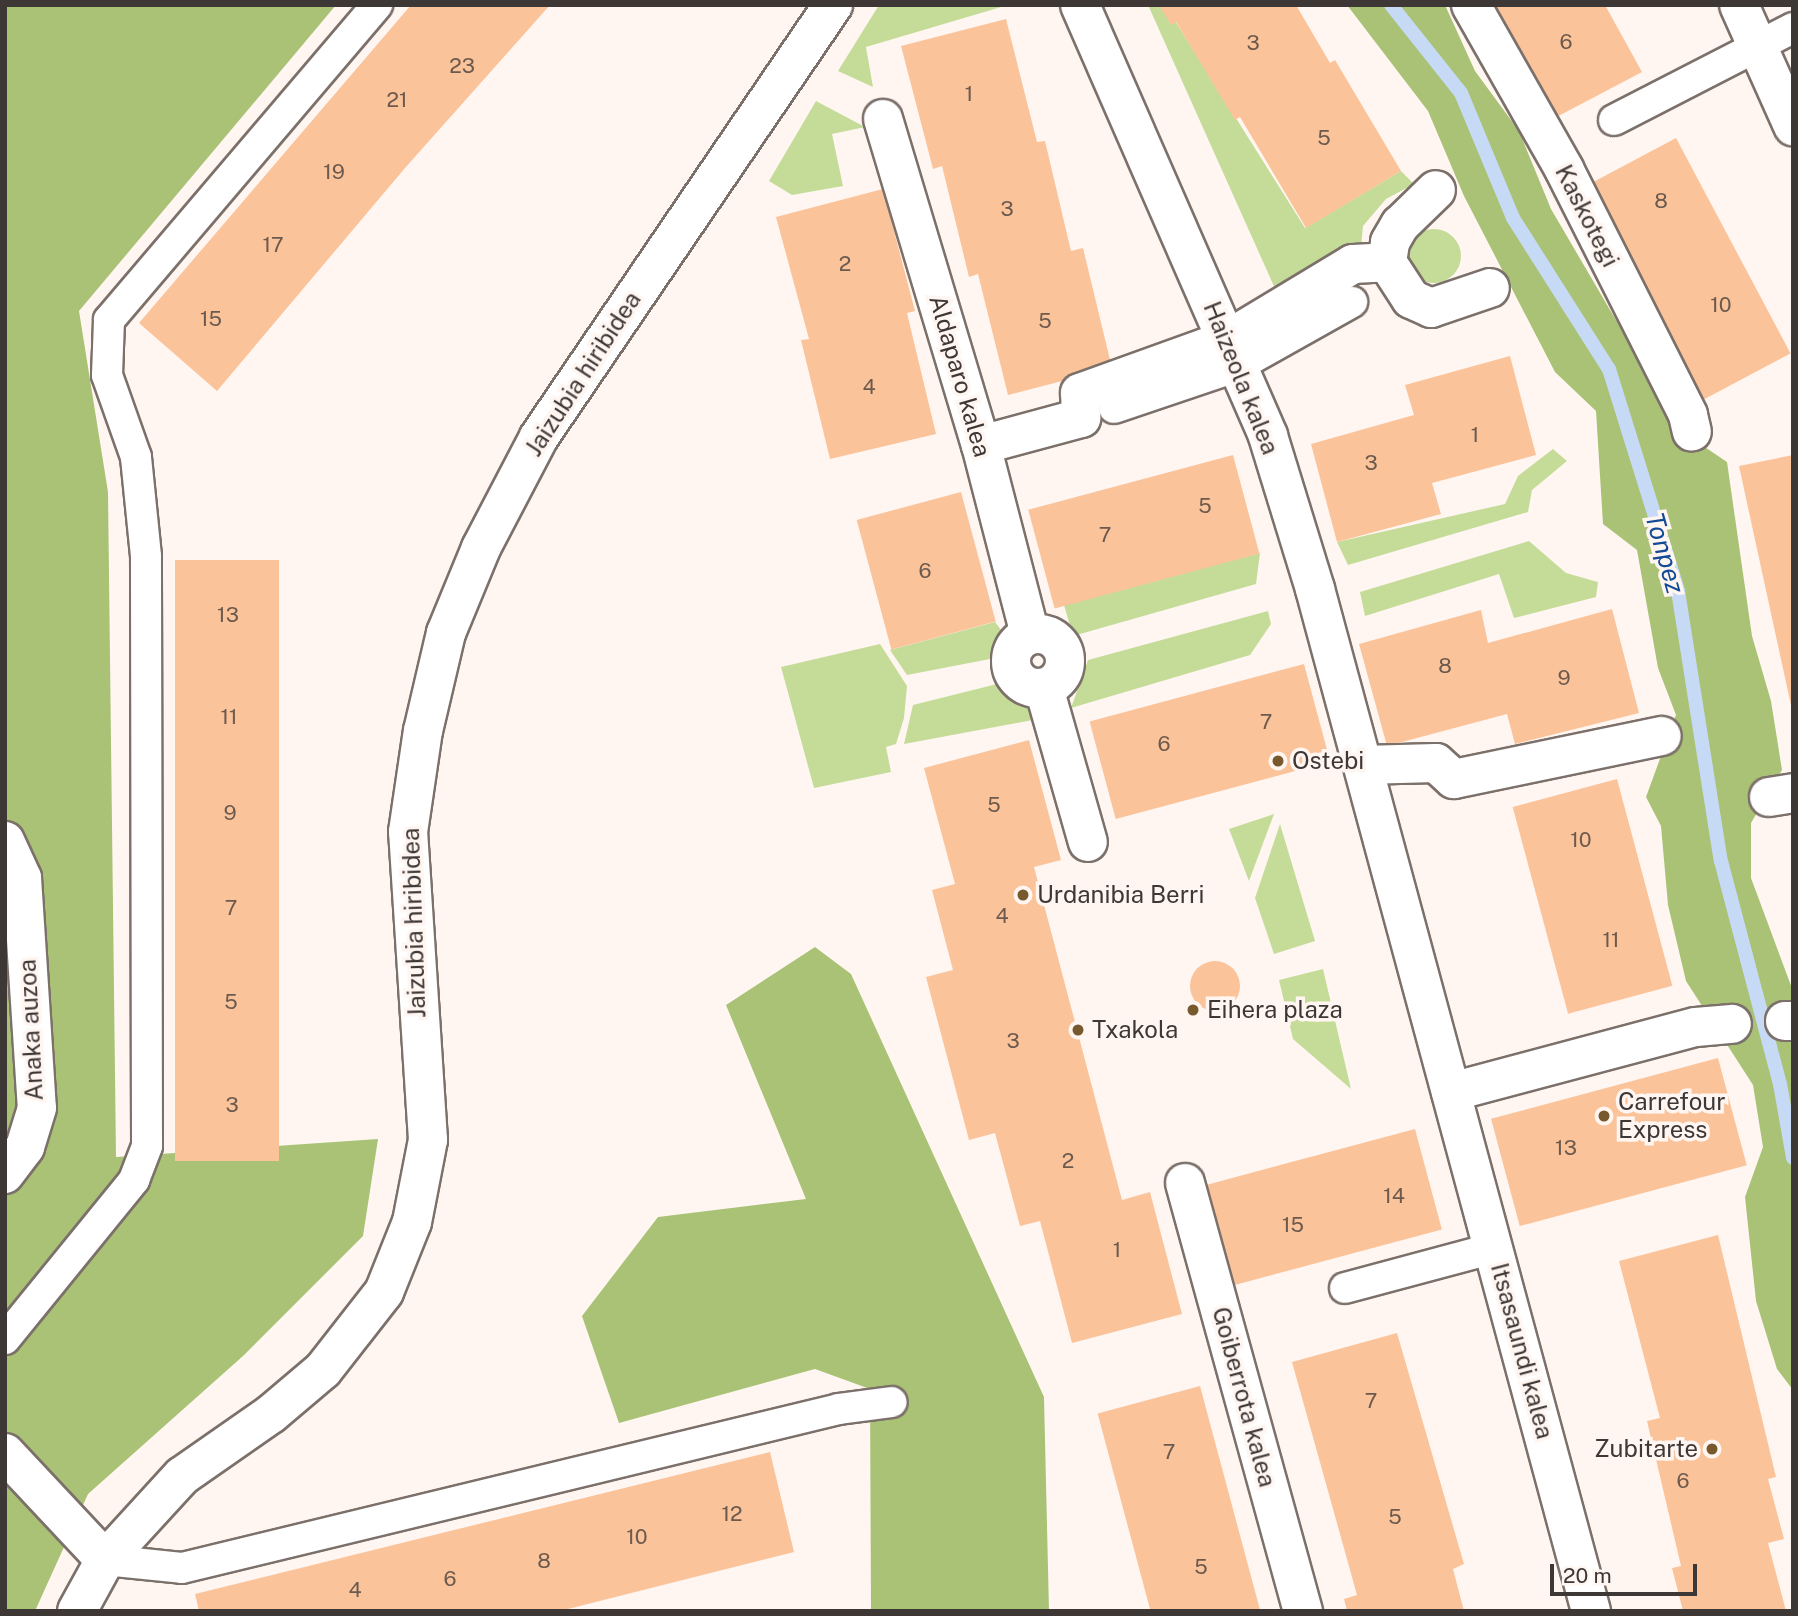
<!DOCTYPE html>
<html>
<head>
<meta charset="utf-8">
<style>
  body { margin:0 }
  #map { position:relative; width:1798px; height:1616px; overflow:hidden; background:#fff6f2; font-family:"Public Sans",sans-serif }
  div>[style] { position:absolute }
  [style*='--x'] { left:calc(var(--x)*1px); top:calc(var(--y)*1px); width:calc(var(--w)*1px); rotate:calc(var(--a)*1deg) }
  .green>* { inset:0; background:#c5dc99 }
  .round { border-radius:50% }
  .forest>* { inset:0; background:#a9c275 }
  .stream>* { height:14px; margin:-7px; padding:0 7px; transform-origin:7px; border-radius:7px; background:#c7daf5 }
  .building>* { inset:0; background:#fbc39a; transform-origin:0 0 }
  .roads { filter:drop-shadow(2px 0 #7c706a) drop-shadow(-2px 0 #7c706a) drop-shadow(0 2px #7c706a) drop-shadow(0 -2px #7c706a) }
  .lane>* { height:30px; margin:-15px; padding:0 15px; transform-origin:15px; border-radius:15px; background:#fff }
  .street>* { height:38px; margin:-19px; padding:0 19px; transform-origin:19px; border-radius:19px; background:#fff }
  .street>.ring { margin:-19px; padding:0; box-sizing:content-box; background:none; border:38px solid #fff; border-radius:50% }
  .dots>* { width:19px; height:19px; translate:-50% -50%; box-sizing:border-box; border:4px solid #fff6f2; border-radius:50% }
  span { translate:-50% -50%; white-space:nowrap; text-align:center; line-height:1.15; -webkit-text-stroke:7px #fff6f2; paint-order:stroke }
  .number-label { font-size:21px; color:#6c5a4e }
  .number-label span { -webkit-text-stroke-width:0 }
  .street-label { font-size:24px; color:#3d3735 }
  .poi-label { font-size:24px; color:#3d3735 }
  .left { translate:0 -50%; text-align:left }
  .right { translate:-100% -50%; text-align:right }
  .water-label { font-size:26px; color:#134b96; font-style:italic }
  .frame { position:absolute; inset:0; border:7px solid #3d3735; pointer-events:none }
  .scale { position:absolute; left:1550px; top:1564px; width:147px; height:32px; box-sizing:border-box; border:4px solid #3d3735; border-top:0; padding-left:9px; font-size:21px; line-height:24px; white-space:nowrap; color:#3d3735; -webkit-text-stroke:5px #fff6f2; paint-order:stroke }
</style>
</head>
<body>
<div id="map">
  <div class="green">
    <div style="clip-path:polygon(879px 5px,1008px 5px,866px 47px,873px 87px,838px 71px)"></div>
    <div style="clip-path:polygon(1148px 5px,1165px 5px,1305px 228px,1401px 171px,1414px 184px,1386px 199px,1363px 226px,1361px 248px,1277px 293px)"></div>
    <div style="clip-path:polygon(816px 101px,865px 127px,832px 134px,843px 186px,792px 195px,769px 181px)"></div>
    <div class="round" style="left:1407px;top:229px;width:54px;height:54px"></div>
    <div style="clip-path:polygon(1553px 449px,1567px 461px,1532px 490px,1528px 512px,1348px 565px,1337px 542px,1505px 504px,1518px 476px)"></div>
    <div style="clip-path:polygon(1529px 541px,1566px 573px,1598px 582px,1596px 597px,1514px 618px,1499px 574px,1365px 616px,1360px 592px)"></div>
    <div style="clip-path:polygon(1260px 553px,1256px 584px,1073px 636px,1064px 605px)"></div>
    <div style="clip-path:polygon(1268px 611px,1271px 624px,1250px 655px,1071px 708px,1088px 660px)"></div>
    <div style="clip-path:polygon(995px 622px,1004px 634px,990px 659px,907px 675px,890px 650px)"></div>
    <div style="clip-path:polygon(880px 644px,907px 686px,904px 718px,896px 744px,886px 747px,891px 772px,814px 788px,781px 667px)"></div>
    <div style="clip-path:polygon(997px 684px,1029px 701px,1033px 720px,904px 744px,913px 705px)"></div>
    <div style="clip-path:polygon(1274px 814px,1249px 881px,1229px 829px)"></div>
    <div style="clip-path:polygon(1280px 824px,1315px 941px,1274px 954px,1255px 898px)"></div>
    <div style="clip-path:polygon(1323px 969px,1351px 1089px,1293px 1039px,1279px 980px)"></div>
  </div>
  <div class="forest">
    <div style="clip-path:polygon(5px 5px,336px 5px,79px 311px,108px 492px,116px 1157px,378px 1139px,363px 1236px,243px 1356px,88px 1494px,35px 1611px,5px 1611px)"></div>
    <div style="clip-path:polygon(1347px 5px,1445px 5px,1475px 71px,1519px 131px,1551px 209px,1651px 380px,1669px 423px,1727px 462px,1752px 636px,1771px 701px,1782px 770px,1751px 823px,1751px 878px,1793px 991px,1793px 1390px,1777px 1369px,1756px 1301px,1745px 1197px,1763px 1147px,1753px 1085px,1686px 981px,1668px 905px,1661px 826px,1646px 797px,1676px 715px,1658px 668px,1637px 550px,1603px 524px,1596px 411px,1555px 372px,1464px 196px,1428px 111px)"></div>
    <div style="clip-path:polygon(815px 947px,851px 974px,1044px 1397px,1049px 1611px,871px 1611px,870px 1389px,815px 1369px,619px 1423px,582px 1316px,658px 1217px,806px 1199px,726px 1005px)"></div>
  </div>
  <div class="stream">
    <div style="--x:1391;--y:5;--w:112;--a:51.5"></div>
    <div style="--x:1461;--y:93;--w:135;--a:67.4"></div>
    <div style="--x:1513;--y:218;--w:179;--a:57.6"></div>
    <div style="--x:1609;--y:369;--w:232;--a:72.7"></div>
    <div style="--x:1678;--y:591;--w:273;--a:81"></div>
    <div style="--x:1721;--y:861;--w:231;--a:75.2"></div>
    <div style="--x:1780;--y:1084;--w:75;--a:80"></div>
  </div>
  <div class="building">
    <div style="clip-path:polygon(411px 5px,550px 5px,405px 168px,217px 391px,139px 323px)"></div>
    <div style="clip-path:polygon(1159px 5px,1296px 5px,1330px 63px,1335px 60px,1401px 171px,1306px 228px,1240px 117px,1235px 120px,1176px 22px,1171px 25px)"></div>
    <div style="clip-path:polygon(1477px 5px,1605px 5px,1642px 72px,1547px 122px)"></div>
    <div style="clip-path:polygon(1006px 19px,1037px 142px,1045px 141px,1071px 251px,1083px 248px,1112px 368px,1008px 395px,978px 274px,969px 277px,942px 166px,933px 169px,901px 46px)"></div>
    <div style="left:1676px;top:138px;width:244px;height:109px;rotate:62deg"></div>
    <div style="clip-path:polygon(883px 189px,915px 311px,907px 313px,936px 434px,830px 459px,801px 340px,809px 339px,776px 217px)"></div>
    <div style="clip-path:polygon(1510px 356px,1536px 455px,1432px 483px,1441px 514px,1337px 542px,1311px 444px,1414px 415px,1405px 385px)"></div>
    <div style="left:1233px;top:455px;width:102px;height:212px;rotate:75deg"></div>
    <div style="clip-path:polygon(1793px 455px,1793px 710px,1792px 710px,1739px 466px)"></div>
    <div style="left:961px;top:492px;width:134px;height:108px;rotate:75deg"></div>
    <div style="left:279px;top:560px;width:601px;height:104px;rotate:90deg"></div>
    <div style="clip-path:polygon(1612px 609px,1639px 713px,1515px 744px,1507px 714px,1387px 746px,1359px 644px,1481px 610px,1488px 643px)"></div>
    <div style="left:1304px;top:664px;width:101px;height:222px;rotate:75deg"></div>
    <div style="clip-path:polygon(1029px 740px,1061px 860px,1034px 867px,1122px 1200px,1150px 1192px,1182px 1314px,1072px 1343px,1040px 1221px,1020px 1226px,995px 1133px,969px 1140px,926px 977px,953px 970px,932px 890px,955px 884px,924px 768px)"></div>
    <div style="left:1617px;top:779px;width:214px;height:108px;rotate:75deg"></div>
    <div class="round" style="left:1190px;top:961px;width:50px;height:50px"></div>
    <div style="left:1718px;top:1058px;width:111px;height:235px;rotate:75deg"></div>
    <div style="left:1415px;top:1129px;width:104px;height:224px;rotate:75deg"></div>
    <div style="clip-path:polygon(1718px 1235px,1776px 1477px,1768px 1479px,1784px 1539px,1768px 1543px,1786px 1611px,1683px 1611px,1672px 1568px,1681px 1566px,1647px 1421px,1660px 1418px,1619px 1261px)"></div>
    <div style="clip-path:polygon(1397px 1333px,1464px 1564px,1453px 1569px,1464px 1611px,1347px 1611px,1344px 1599px,1357px 1595px,1292px 1362px)"></div>
    <div style="left:1200px;top:1386px;width:233px;height:106px;rotate:75deg"></div>
    <div style="clip-path:polygon(770px 1452px,794px 1552px,560px 1611px,199px 1611px,195px 1594px)"></div>
  </div>
  <div class="roads">
    <div class="lane">
      <div style="--x:1614;--y:120;--w:201;--a:-27.2"></div>
      <div style="--x:1114;--y:408;--w:131;--a:-18.7"></div>
      <div style="--x:1238;--y:366;--w:131;--a:-29.3"></div>
      <div style="--x:1345;--y:1288;--w:154;--a:-15"></div>
      <div style="--x:5;--y:1339;--w:205;--a:-50.9"></div>
      <div style="--x:134;--y:1180;--w:36;--a:-69"></div>
      <div style="--x:147;--y:1146;--w:590;--a:-90.1"></div>
      <div style="--x:146;--y:556;--w:100;--a:-95.8"></div>
      <div style="--x:136;--y:457;--w:87;--a:-109.5"></div>
      <div style="--x:107;--y:375;--w:55;--a:-87.9"></div>
      <div style="--x:109;--y:320;--w:414;--a:-49.6"></div>
      <div style="--x:105;--y:1560;--w:77;--a:5.9"></div>
      <div style="--x:182;--y:1568;--w:676;--a:-13.6"></div>
      <div style="--x:839;--y:1409;--w:53;--a:-7.5"></div>
    </div>
    <div class="street">
      <div style="--x:1080;--y:5;--w:470;--a:66.4"></div>
      <div style="--x:1268;--y:436;--w:160;--a:72.9"></div>
      <div style="--x:1315;--y:589;--w:1059;--a:74.89"></div>
      <div style="--x:1471;--y:5;--w:189;--a:60.4"></div>
      <div style="--x:1564;--y:169;--w:275;--a:63.2"></div>
      <div style="--x:1688;--y:415;--w:17;--a:77"></div>
      <div style="--x:1739;--y:5;--w:133;--a:65.9"></div>
      <div style="--x:883;--y:119;--w:340;--a:73.3"></div>
      <div style="--x:981;--y:445;--w:196;--a:75.5"></div>
      <div style="--x:1387;--y:262;--w:20;--a:-81"></div>
      <div style="--x:1390;--y:242;--w:20;--a:-60"></div>
      <div style="--x:1400;--y:225;--w:50;--a:-44.2"></div>
      <div style="--x:981;--y:445;--w:104;--a:-15.1"></div>
      <div style="--x:1081;--y:418;--w:25;--a:-92"></div>
      <div style="--x:1080;--y:393;--w:156;--a:-19.8"></div>
      <div style="--x:1227;--y:340;--w:147;--a:-31.1"></div>
      <div style="--x:1353;--y:264;--w:34;--a:-3"></div>
      <div style="--x:1387;--y:262;--w:44;--a:57"></div>
      <div style="--x:1411;--y:299;--w:22;--a:24"></div>
      <div style="--x:1431;--y:308;--w:62;--a:-18.7"></div>
      <div class="ring" style="left:1011px;top:634px;width:16px;height:16px"></div>
      <div style="--x:1044;--y:688;--w:160;--a:74.1"></div>
      <div style="--x:1363;--y:765;--w:73;--a:-1.6"></div>
      <div style="--x:1436;--y:763;--w:24;--a:42"></div>
      <div style="--x:1454;--y:779;--w:212;--a:-11.7"></div>
      <div style="--x:1769;--y:797;--w:24;--a:-9"></div>
      <div style="--x:5;--y:841;--w:41;--a:65.3"></div>
      <div style="--x:22;--y:878;--w:230;--a:86.3"></div>
      <div style="--x:37;--y:1108;--w:41;--a:107.1"></div>
      <div style="--x:25;--y:1147;--w:34;--a:127"></div>
      <div style="--x:1785;--y:1021;--w:8;--a:0"></div>
      <div style="--x:1451;--y:1092;--w:253;--a:-14.9"></div>
      <div style="--x:1696;--y:1027;--w:36;--a:-5"></div>
      <div style="--x:1185;--y:1183;--w:444;--a:74.6"></div>
      <div style="--x:5;--y:1453;--w:146;--a:46.9"></div>
      <div style="--x:77;--y:1611;--w:58;--a:-61.2"></div>
      <div style="--x:105;--y:1560;--w:114;--a:-47.5"></div>
      <div style="--x:182;--y:1476;--w:108;--a:-34.9"></div>
      <div style="--x:271;--y:1414;--w:68;--a:-40.2"></div>
      <div style="--x:323;--y:1370;--w:99;--a:-52"></div>
      <div style="--x:384;--y:1292;--w:75;--a:-68.2"></div>
      <div style="--x:412;--y:1222;--w:84;--a:-79"></div>
      <div style="--x:428;--y:1140;--w:309;--a:-93.7"></div>
      <div style="--x:408;--y:832;--w:102;--a:-81.6"></div>
      <div style="--x:423;--y:731;--w:101;--a:-76.8"></div>
      <div style="--x:446;--y:633;--w:92;--a:-67.6"></div>
      <div style="--x:481;--y:548;--w:125;--a:-62.4"></div>
      <div style="--x:539;--y:437;--w:523;--a:-55.76"></div>
    </div>
  </div>
  <div class="dots">
    <div style="left:1278px;top:761px;background:#78592e"></div>
    <div style="left:1023px;top:895px;background:#78592e"></div>
    <div style="left:1193px;top:1010px;background:#78592e"></div>
    <div style="left:1078px;top:1030px;background:#78592e"></div>
    <div style="left:1604px;top:1116px;background:#78592e"></div>
    <div style="left:1712px;top:1449px;background:#78592e"></div>
  </div>
  <div class="number-label">
    <span style="left:1566px;top:42px">6</span>
    <span style="left:1253px;top:43px">3</span>
    <span style="left:462px;top:66px">23</span>
    <span style="left:969px;top:94px">1</span>
    <span style="left:397px;top:100px">21</span>
    <span style="left:1324px;top:138px">5</span>
    <span style="left:334px;top:172px">19</span>
    <span style="left:1661px;top:201px">8</span>
    <span style="left:1007px;top:209px">3</span>
    <span style="left:273px;top:245px">17</span>
    <span style="left:845px;top:264px">2</span>
    <span style="left:1721px;top:305px">10</span>
    <span style="left:211px;top:319px">15</span>
    <span style="left:1045px;top:321px">5</span>
    <span style="left:869px;top:387px">4</span>
    <span style="left:1475px;top:435px">1</span>
    <span style="left:1371px;top:463px">3</span>
    <span style="left:1205px;top:506px">5</span>
    <span style="left:1105px;top:535px">7</span>
    <span style="left:925px;top:571px">6</span>
    <span style="left:228px;top:615px">13</span>
    <span style="left:1445px;top:666px">8</span>
    <span style="left:1564px;top:678px">9</span>
    <span style="left:229px;top:717px">11</span>
    <span style="left:1266px;top:722px">7</span>
    <span style="left:1164px;top:744px">6</span>
    <span style="left:994px;top:805px">5</span>
    <span style="left:230px;top:813px">9</span>
    <span style="left:1581px;top:840px">10</span>
    <span style="left:231px;top:908px">7</span>
    <span style="left:1002px;top:916px">4</span>
    <span style="left:1611px;top:940px">11</span>
    <span style="left:231px;top:1002px">5</span>
    <span style="left:1013px;top:1041px">3</span>
    <span style="left:232px;top:1105px">3</span>
    <span style="left:1566px;top:1148px">13</span>
    <span style="left:1068px;top:1161px">2</span>
    <span style="left:1394px;top:1196px">14</span>
    <span style="left:1293px;top:1225px">15</span>
    <span style="left:1117px;top:1250px">1</span>
    <span style="left:1371px;top:1401px">7</span>
    <span style="left:1169px;top:1452px">7</span>
    <span style="left:1683px;top:1481px">6</span>
    <span style="left:732px;top:1514px">12</span>
    <span style="left:1395px;top:1517px">5</span>
    <span style="left:637px;top:1537px">10</span>
    <span style="left:544px;top:1561px">8</span>
    <span style="left:1201px;top:1567px">5</span>
    <span style="left:450px;top:1579px">6</span>
    <span style="left:355px;top:1590px">4</span>
  </div>
  <div class="street-label">
    <span style="left:1587px;top:216px;rotate:63deg">Kaskotegi</span>
    <span style="left:583px;top:374px;rotate:-57deg">Jaizubia hiribidea</span>
    <span style="left:960px;top:376px;rotate:74deg">Aldaparo kalea</span>
    <span style="left:1241px;top:378px;rotate:68deg">Haizeola kalea</span>
    <span style="left:414px;top:923px;rotate:-92deg">Jaizubia hiribidea</span>
    <span style="left:31px;top:1030px;rotate:-93deg">Anaka auzoa</span>
    <span style="left:1522px;top:1351px;rotate:75deg">Itsasaundi kalea</span>
    <span style="left:1244px;top:1397px;rotate:75deg">Goiberrota kalea</span>
  </div>
  <div class="poi-label">
    <span class="left" style="left:1292px;top:761px">Ostebi</span>
    <span class="left" style="left:1037px;top:895px">Urdanibia Berri</span>
    <span class="left" style="left:1207px;top:1010px">Eihera plaza</span>
    <span class="left" style="left:1092px;top:1030px">Txakola</span>
    <span class="left" style="left:1618px;top:1116px">Carrefour<br>Express</span>
    <span class="right" style="left:1698px;top:1449px">Zubitarte</span>
  </div>
  <div class="water-label">
    <span style="left:1665px;top:553px;rotate:74deg">Tonpez</span>
  </div>
  <div class="frame"></div>
  <div class="scale">20 m</div>
</div>
</body>
</html>
